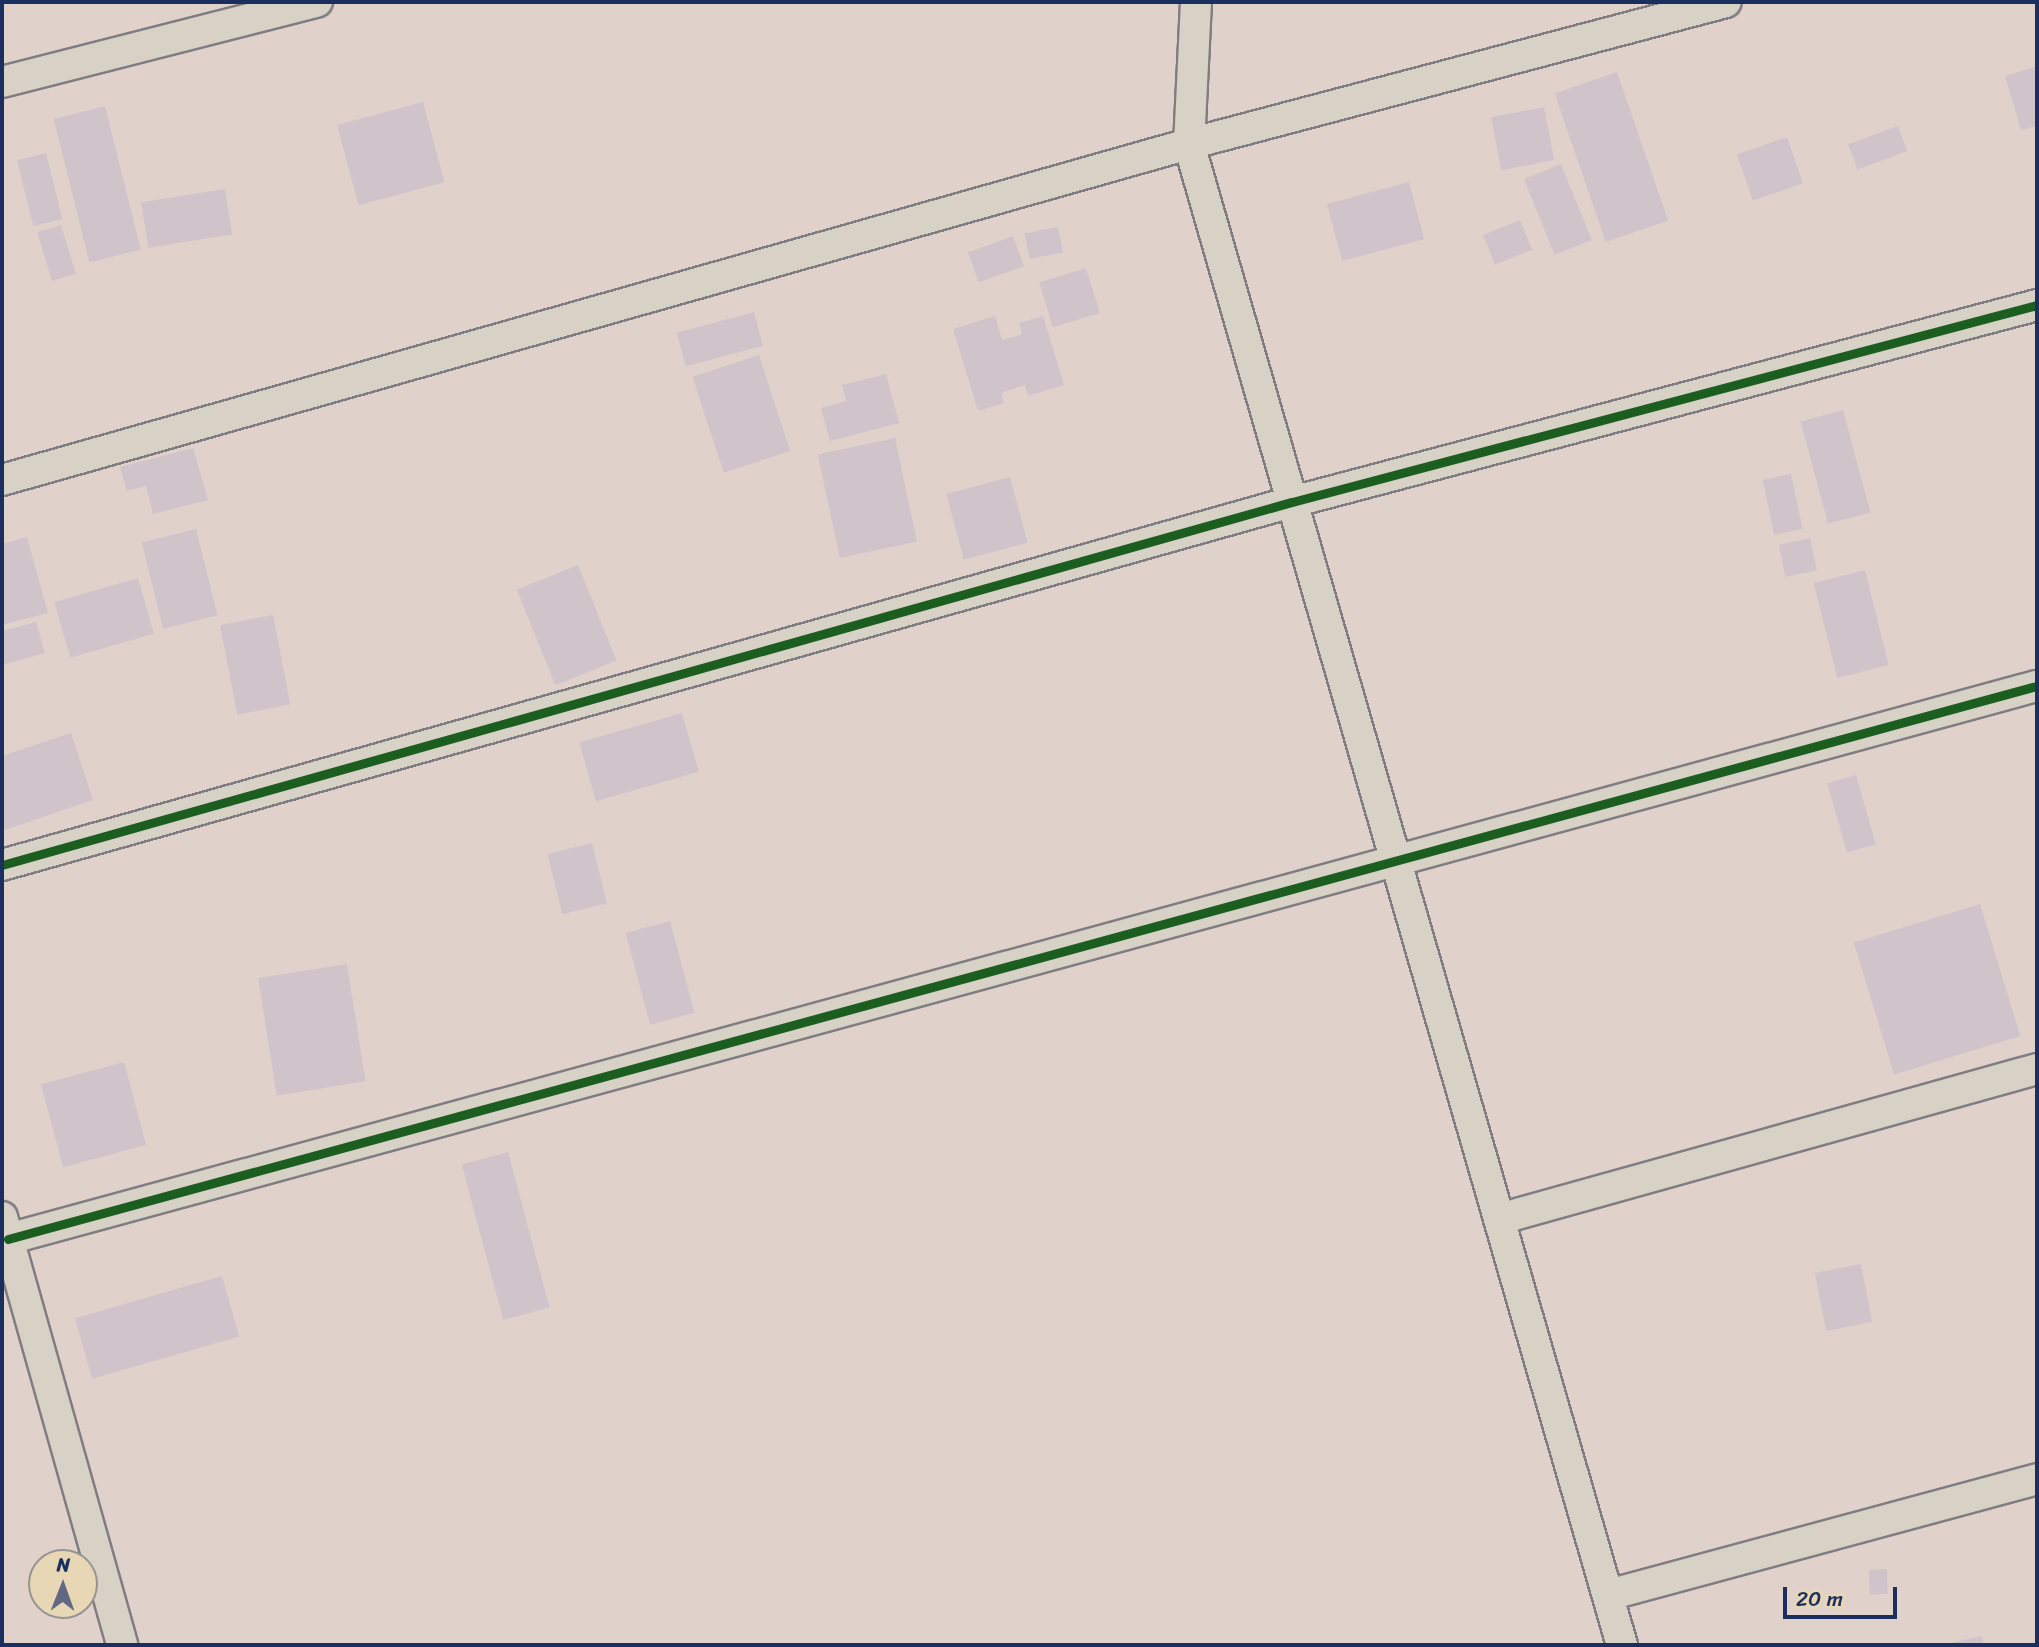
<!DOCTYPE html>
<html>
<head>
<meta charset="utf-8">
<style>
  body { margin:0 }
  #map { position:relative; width:2039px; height:1647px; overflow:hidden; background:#e0d2ca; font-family:Sriracha,sans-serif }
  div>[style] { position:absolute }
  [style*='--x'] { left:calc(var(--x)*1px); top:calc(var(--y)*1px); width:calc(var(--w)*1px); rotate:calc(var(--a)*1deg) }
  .building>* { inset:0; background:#d0c4ca; transform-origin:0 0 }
  .roads { filter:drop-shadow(2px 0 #807d82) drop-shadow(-2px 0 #807d82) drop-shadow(0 2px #807d82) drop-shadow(0 -2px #807d82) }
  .street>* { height:30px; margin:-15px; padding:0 15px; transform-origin:15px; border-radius:15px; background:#d8d1c6 }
  .cycleway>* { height:9px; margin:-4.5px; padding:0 4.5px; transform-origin:4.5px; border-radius:4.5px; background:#1b5e20 }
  span { translate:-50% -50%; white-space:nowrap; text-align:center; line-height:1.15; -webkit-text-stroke:6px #e8d7b4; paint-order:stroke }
  .frame { position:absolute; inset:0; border:4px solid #1b2f5e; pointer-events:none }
  .north { position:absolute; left:28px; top:1549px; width:70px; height:70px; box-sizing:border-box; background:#e8d7b4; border:2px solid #969492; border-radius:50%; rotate:1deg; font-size:19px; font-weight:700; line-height:28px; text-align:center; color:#1b2f5e }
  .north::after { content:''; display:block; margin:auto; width:24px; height:32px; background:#606884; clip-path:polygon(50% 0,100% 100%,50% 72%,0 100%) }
  .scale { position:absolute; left:1783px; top:1587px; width:114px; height:32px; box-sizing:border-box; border:4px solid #1b2f5e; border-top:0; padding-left:9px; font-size:21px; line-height:24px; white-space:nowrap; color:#1b2f5e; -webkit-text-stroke:5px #e8d7b4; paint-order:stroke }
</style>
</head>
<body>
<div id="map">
  <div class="building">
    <div style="clip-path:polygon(2037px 66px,2037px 126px,2021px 130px,2005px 76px)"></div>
    <div style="left:1617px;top:72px;width:157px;height:66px;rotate:71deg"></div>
    <div style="left:423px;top:102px;width:83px;height:89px;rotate:75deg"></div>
    <div style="left:105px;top:106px;width:148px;height:53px;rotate:76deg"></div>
    <div style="left:1544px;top:107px;width:54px;height:54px;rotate:79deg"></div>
    <div style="left:1898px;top:126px;width:27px;height:53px;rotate:70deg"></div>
    <div style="left:1787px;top:137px;width:49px;height:53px;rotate:71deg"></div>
    <div style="left:46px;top:153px;width:68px;height:30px;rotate:76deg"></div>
    <div style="left:1561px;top:164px;width:82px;height:40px;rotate:68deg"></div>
    <div style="left:1409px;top:182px;width:59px;height:85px;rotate:75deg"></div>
    <div style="left:225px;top:189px;width:46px;height:85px;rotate:81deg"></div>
    <div style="left:1520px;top:220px;width:32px;height:40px;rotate:68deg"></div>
    <div style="left:61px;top:225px;width:51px;height:25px;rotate:73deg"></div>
    <div style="left:1058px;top:227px;width:26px;height:34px;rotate:79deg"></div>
    <div style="left:1013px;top:236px;width:32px;height:48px;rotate:70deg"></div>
    <div style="left:1086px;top:268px;width:47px;height:49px;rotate:73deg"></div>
    <div style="left:754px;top:312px;width:35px;height:80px;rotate:75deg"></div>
    <div style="clip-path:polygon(995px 316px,1002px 340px,1022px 334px,1019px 323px,1043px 316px,1064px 385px,1028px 396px,1025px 385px,1001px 393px,1004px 403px,978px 411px,953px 329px)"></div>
    <div style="left:759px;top:355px;width:101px;height:70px;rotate:72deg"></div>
    <div style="clip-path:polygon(886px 374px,899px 423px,830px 441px,821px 408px,846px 401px,842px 385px)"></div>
    <div style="left:1843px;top:410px;width:106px;height:44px;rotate:75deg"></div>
    <div style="left:895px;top:438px;width:106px;height:79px;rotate:78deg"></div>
    <div style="clip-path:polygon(193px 448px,208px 500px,153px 514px,146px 486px,127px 491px,120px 467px)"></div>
    <div style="left:1791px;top:474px;width:56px;height:29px;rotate:78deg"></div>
    <div style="left:1010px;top:477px;width:68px;height:66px;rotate:75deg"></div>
    <div style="left:196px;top:529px;width:89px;height:56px;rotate:76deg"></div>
    <div style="clip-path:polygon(27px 537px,48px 613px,2px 625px,2px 544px)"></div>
    <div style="left:1810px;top:538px;width:33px;height:32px;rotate:78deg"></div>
    <div style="left:578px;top:565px;width:103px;height:66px;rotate:68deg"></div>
    <div style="left:1865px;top:570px;width:98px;height:53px;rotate:76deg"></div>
    <div style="left:138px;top:578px;width:58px;height:87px;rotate:74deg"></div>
    <div style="left:273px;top:615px;width:91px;height:54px;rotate:79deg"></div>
    <div style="clip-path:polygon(36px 622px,45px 653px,2px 665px,2px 631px)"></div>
    <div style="left:682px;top:713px;width:61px;height:107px;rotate:74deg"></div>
    <div style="clip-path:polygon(71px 733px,93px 800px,2px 831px,2px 756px)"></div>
    <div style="left:1856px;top:775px;width:72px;height:30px;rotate:74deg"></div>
    <div style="left:592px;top:843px;width:62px;height:46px;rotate:76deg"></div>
    <div style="left:1980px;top:904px;width:138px;height:132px;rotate:73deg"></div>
    <div style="left:670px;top:921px;width:95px;height:46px;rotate:75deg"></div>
    <div style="left:347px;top:964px;width:119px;height:90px;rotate:81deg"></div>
    <div style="left:124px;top:1062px;width:86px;height:86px;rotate:75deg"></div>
    <div style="left:508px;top:1152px;width:161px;height:48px;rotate:75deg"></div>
    <div style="left:1861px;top:1264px;width:59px;height:47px;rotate:79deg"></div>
    <div style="left:222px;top:1276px;width:63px;height:153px;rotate:74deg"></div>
    <div style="left:1887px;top:1569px;width:25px;height:18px;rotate:88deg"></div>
    <div style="clip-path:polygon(1982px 1636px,1984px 1645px,1945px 1645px,1945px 1644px)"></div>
  </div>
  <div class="roads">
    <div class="street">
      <div style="--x:1196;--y:2;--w:142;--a:92.8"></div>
      <div style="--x:1189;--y:144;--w:1562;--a:73.91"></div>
      <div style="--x:2;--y:82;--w:325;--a:-14.3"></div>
      <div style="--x:2;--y:480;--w:1234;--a:-15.81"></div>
      <div style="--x:1189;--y:144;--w:555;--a:-14.81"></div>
      <div style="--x:2;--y:865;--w:1340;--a:-15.72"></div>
      <div style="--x:1292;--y:502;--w:771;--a:-14.81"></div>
      <div style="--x:2;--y:1217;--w:445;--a:74.3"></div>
      <div style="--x:1499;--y:1219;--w:559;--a:-15.58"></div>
      <div style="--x:8;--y:1239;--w:2103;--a:-15.25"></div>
      <div style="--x:1608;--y:1595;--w:444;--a:-15.1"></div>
    </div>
  </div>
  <div class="cycleway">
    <div style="--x:2;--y:865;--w:1340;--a:-15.72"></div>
    <div style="--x:1292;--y:502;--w:771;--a:-14.81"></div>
    <div style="--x:8;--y:1239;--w:2103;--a:-15.25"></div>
  </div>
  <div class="frame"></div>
  <div class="north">N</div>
  <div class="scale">20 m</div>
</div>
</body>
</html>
